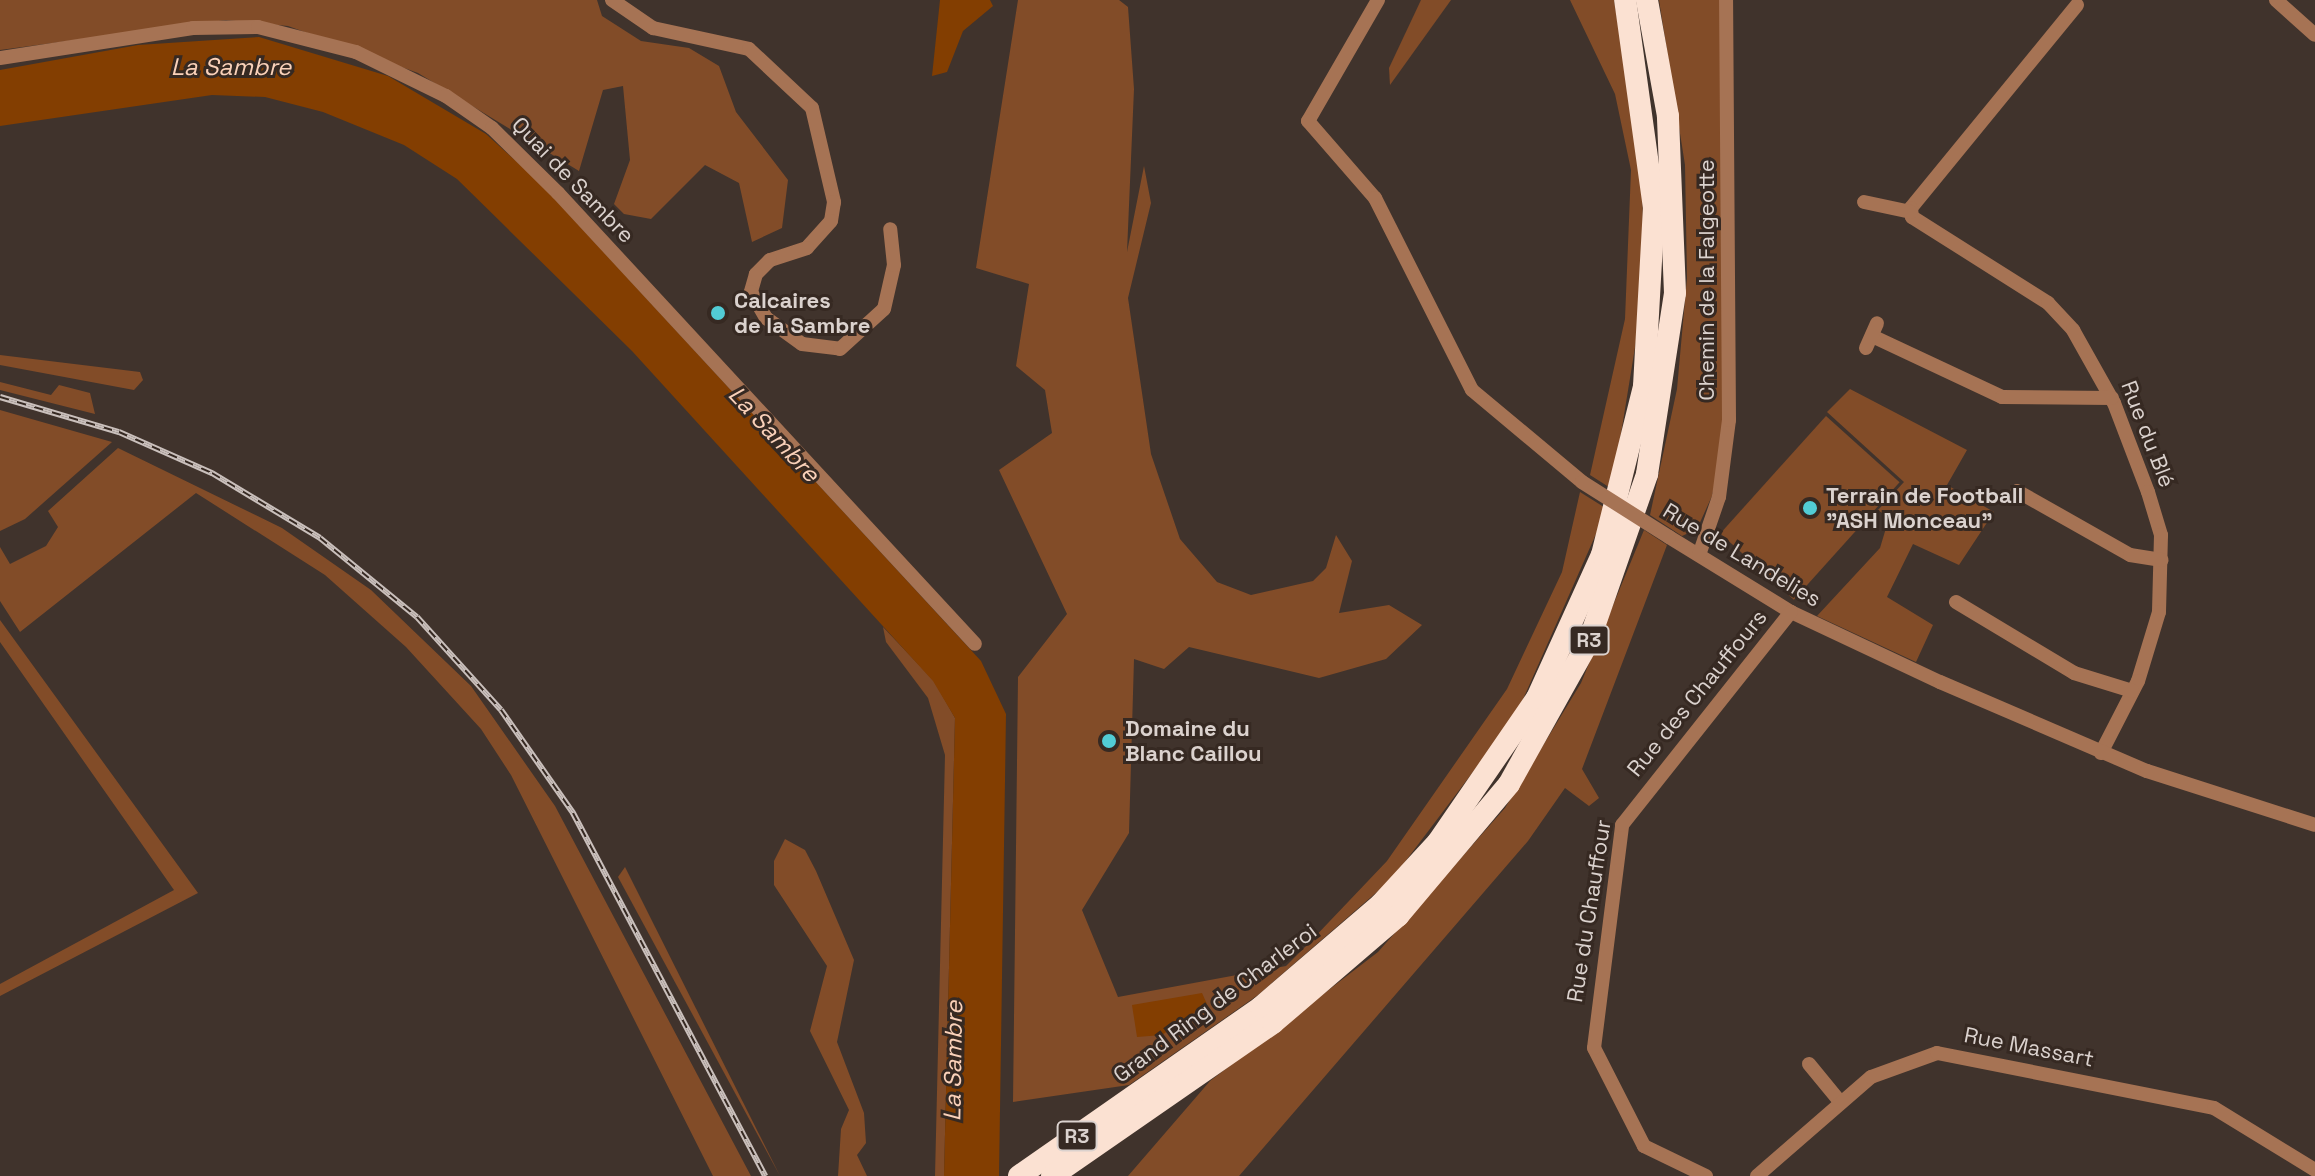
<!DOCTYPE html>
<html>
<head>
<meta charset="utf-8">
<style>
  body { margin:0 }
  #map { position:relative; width:2315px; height:1176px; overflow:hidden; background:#40332c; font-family:"Space Grotesk",sans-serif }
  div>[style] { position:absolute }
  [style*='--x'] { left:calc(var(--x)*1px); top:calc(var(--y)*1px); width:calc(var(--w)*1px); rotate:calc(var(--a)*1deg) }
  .green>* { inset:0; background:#824c28; transform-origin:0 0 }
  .water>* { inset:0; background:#833e01 }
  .minor>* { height:14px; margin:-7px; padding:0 7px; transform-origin:7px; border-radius:7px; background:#a67354 }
  .highway>* { height:22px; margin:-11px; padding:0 11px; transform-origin:11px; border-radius:11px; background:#fbe1d2 }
  .rail>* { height:6px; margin-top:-3px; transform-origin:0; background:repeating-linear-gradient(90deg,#362922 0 9px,#cac0bc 0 18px); box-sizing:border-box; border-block:2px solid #cac0bc }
  .minor-bridge>* { height:14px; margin:-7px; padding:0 7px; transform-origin:7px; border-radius:7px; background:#a67354 }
  .dots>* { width:22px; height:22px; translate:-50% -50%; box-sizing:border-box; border:4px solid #362922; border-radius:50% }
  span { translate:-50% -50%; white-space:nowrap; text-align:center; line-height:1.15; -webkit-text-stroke:6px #362922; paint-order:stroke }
  .shield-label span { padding:2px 6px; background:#362922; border:2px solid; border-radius:6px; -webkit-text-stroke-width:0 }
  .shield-label { font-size:20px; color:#dbd2ce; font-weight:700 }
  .street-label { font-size:22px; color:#dbd2ce }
  .poi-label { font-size:22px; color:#dbd2ce; font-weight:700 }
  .left { translate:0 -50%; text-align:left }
  .water-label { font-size:24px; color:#fad1b9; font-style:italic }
</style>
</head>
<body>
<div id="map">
  <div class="green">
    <div style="clip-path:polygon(0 0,597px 0,602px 16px,641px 41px,689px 48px,719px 66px,736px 112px,788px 180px,782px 228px,752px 242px,739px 183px,705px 165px,651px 219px,624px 214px,614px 204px,630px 160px,623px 86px,603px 90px,579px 171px,418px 73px,288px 26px,226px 20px,0 50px)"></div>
    <div style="clip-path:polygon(1018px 0,1119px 0,1128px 7px,1134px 89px,1127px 252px,1144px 166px,1151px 203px,1128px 298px,1151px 454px,1180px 539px,1217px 582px,1251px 595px,1313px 581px,1326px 568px,1336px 535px,1352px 561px,1339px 613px,1389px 605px,1422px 625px,1386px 659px,1319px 678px,1189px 647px,1164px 669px,1134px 659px,1129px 833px,1082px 910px,1118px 997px,1286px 966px,1309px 943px,1387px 861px,1507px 689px,1562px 572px,1580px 492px,1607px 509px,1516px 715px,1392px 879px,1258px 995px,1129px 1085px,1013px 1102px,1018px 677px,1067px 614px,999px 470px,1052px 433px,1045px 390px,1016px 366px,1029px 284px,976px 268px)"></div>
    <div style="clip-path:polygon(1421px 0,1451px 0,1390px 85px,1389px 68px)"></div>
    <div style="clip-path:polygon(1570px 0,1614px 0,1642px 170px,1644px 292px,1612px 489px,1590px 475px,1625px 319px,1631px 170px,1615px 94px)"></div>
    <div style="clip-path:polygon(1659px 0,1721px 0,1724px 441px,1712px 496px,1697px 529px,1682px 536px,1650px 515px,1677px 389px,1687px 278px,1685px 165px)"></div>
    <div style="clip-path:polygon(0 355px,140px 372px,143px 380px,134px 390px,0 365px)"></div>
    <div style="clip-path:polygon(0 382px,51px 395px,59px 385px,90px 393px,95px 414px,0 390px)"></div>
    <div style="clip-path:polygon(1850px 389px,1967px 450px,1947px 485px,1994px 512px,1959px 565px,1913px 544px,1887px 597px,1933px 625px,1916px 662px,1817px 616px,1880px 548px,1889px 518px,1878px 510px,1904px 482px,1827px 412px)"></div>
    <div style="clip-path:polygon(0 410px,112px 442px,25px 519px,0 531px)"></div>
    <div style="left:1826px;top:416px;width:99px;height:158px;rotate:42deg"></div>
    <div style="clip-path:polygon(118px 448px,282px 528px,371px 590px,471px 686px,555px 806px,751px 1176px,713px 1176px,511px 775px,481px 729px,406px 647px,325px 575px,196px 493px,20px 632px,0 601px,0 547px,10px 564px,46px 546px,58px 527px,48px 511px)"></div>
    <div style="clip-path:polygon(1644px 530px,1667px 545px,1582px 769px,1599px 798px,1589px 806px,1565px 788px,1528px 841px,1239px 1176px,1128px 1176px,1210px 1081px,1378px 952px,1505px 808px,1581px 683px)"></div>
    <div style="clip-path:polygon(0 620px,198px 893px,0 996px,0 984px,174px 890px,0 642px)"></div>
    <div style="clip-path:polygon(883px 627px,934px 681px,955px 718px,944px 1176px,935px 1176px,945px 755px,928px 698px,886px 642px)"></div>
    <div style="clip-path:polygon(785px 839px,805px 850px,816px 871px,854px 960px,837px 1042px,864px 1113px,866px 1143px,857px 1155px,867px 1176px,838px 1176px,841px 1129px,849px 1110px,810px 1031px,827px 966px,774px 885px,774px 861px)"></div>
    <div style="clip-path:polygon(625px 867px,780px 1176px,618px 877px)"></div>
  </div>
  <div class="water">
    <div style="clip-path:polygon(940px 0,990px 0,993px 6px,963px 31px,947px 72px,932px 76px)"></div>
    <div style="clip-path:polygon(259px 37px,388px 76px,486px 134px,538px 181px,981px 661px,1006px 714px,999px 1176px,944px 1176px,955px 718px,933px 681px,632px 351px,457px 179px,404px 145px,323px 112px,265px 97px,212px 95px,0 126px,0 70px,138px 45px)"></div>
    <div style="clip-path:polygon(1202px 993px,1207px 1004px,1162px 1035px,1137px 1037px,1132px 1005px)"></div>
  </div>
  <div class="minor">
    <div style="--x:612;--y:0;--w:50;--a:34.3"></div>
    <div style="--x:653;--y:28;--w:98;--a:12.3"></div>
    <div style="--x:749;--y:49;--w:86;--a:43.1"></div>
    <div style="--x:812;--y:108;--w:97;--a:76.8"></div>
    <div style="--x:834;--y:202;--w:19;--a:99"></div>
    <div style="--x:831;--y:221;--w:36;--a:132"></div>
    <div style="--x:807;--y:248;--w:39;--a:162"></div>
    <div style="--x:770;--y:260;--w:20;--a:135"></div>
    <div style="--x:756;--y:274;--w:19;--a:106"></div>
    <div style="--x:751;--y:292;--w:30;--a:60"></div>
    <div style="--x:766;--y:318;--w:44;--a:35.8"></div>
    <div style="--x:802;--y:344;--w:38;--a:7"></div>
    <div style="--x:840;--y:349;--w:59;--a:-42.3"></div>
    <div style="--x:884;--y:309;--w:45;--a:-77.2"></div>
    <div style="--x:894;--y:265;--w:36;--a:-96"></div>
    <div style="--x:1378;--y:0;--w:140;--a:120"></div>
    <div style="--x:1308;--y:121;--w:102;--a:49"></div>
    <div style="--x:1375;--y:198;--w:215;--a:63.2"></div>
    <div style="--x:1472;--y:390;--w:143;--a:39.9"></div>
    <div style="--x:2276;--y:0;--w:52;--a:41.9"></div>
    <div style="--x:2077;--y:5;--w:262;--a:129.3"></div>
    <div style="--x:1911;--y:208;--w:9;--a:84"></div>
    <div style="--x:1912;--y:217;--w:161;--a:32.3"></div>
    <div style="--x:2048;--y:303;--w:37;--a:47"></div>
    <div style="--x:2073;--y:330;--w:84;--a:60.7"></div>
    <div style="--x:2114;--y:403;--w:95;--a:69.1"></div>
    <div style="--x:2148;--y:492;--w:45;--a:73.2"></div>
    <div style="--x:2161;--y:535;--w:77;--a:91.5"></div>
    <div style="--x:2159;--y:612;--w:72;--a:106.9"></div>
    <div style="--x:2138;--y:681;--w:81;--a:117.2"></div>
    <div style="--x:0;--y:58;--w:195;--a:-8.8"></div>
    <div style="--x:193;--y:28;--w:65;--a:-0.9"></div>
    <div style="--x:258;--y:27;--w:101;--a:14.3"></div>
    <div style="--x:356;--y:52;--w:100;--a:26.1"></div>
    <div style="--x:446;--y:96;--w:56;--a:34.8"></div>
    <div style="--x:492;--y:128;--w:93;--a:44.6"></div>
    <div style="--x:558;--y:193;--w:614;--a:47.24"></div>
    <div style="--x:1864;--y:202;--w:48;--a:12"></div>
    <div style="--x:1872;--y:336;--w:144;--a:25.1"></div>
    <div style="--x:2002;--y:397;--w:110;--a:0.5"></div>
    <div style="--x:1866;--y:348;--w:27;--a:-66"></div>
    <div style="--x:2017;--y:491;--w:130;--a:29.5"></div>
    <div style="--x:2130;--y:555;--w:32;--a:9"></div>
    <div style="--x:1669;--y:537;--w:143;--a:31.6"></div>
    <div style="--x:1791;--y:612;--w:165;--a:25.2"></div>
    <div style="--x:1940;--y:682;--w:225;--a:23.3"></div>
    <div style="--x:2147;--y:771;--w:176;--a:17.8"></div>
    <div style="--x:1699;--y:555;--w:61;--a:-71"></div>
    <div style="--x:1719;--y:497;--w:78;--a:-82.6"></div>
    <div style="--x:1729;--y:420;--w:420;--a:-90.4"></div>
    <div style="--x:1956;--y:602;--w:138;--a:31"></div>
    <div style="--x:2074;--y:673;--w:61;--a:17.2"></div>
    <div style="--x:1809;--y:1064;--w:50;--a:50.6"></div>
    <div style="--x:1706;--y:1176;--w:69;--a:-154.2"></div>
    <div style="--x:1644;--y:1146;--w:110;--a:-117"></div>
    <div style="--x:1594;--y:1048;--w:225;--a:-82.8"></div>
    <div style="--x:1622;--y:825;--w:272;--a:-51.6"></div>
    <div style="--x:1757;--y:1176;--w:151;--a:-41"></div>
    <div style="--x:1871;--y:1077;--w:70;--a:-20"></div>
    <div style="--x:1937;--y:1053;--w:282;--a:11.2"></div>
    <div style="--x:2214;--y:1108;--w:119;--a:31.5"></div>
  </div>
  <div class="highway">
    <div style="--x:1019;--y:1176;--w:295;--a:-34.9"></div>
    <div style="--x:1261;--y:1007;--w:158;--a:-40.6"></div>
    <div style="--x:1381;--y:904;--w:84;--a:-47.4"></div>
    <div style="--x:1438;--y:842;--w:175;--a:-55.5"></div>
    <div style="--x:1537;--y:698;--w:157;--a:-65.6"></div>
    <div style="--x:1602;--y:555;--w:174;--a:-76"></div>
    <div style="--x:1644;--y:386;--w:178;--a:-86.8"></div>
    <div style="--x:1654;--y:208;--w:210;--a:-97.9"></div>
    <div style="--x:1052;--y:1176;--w:269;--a:-34.7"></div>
    <div style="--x:1273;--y:1023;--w:165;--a:-40.6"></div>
    <div style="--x:1398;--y:916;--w:172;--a:-49.9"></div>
    <div style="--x:1509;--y:784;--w:164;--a:-60.8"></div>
    <div style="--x:1589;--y:641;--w:177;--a:-70.8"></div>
    <div style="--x:1647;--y:474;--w:183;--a:-81.2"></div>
    <div style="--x:1675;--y:293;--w:177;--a:-92.3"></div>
    <div style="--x:1668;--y:116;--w:118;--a:-100.3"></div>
  </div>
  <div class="rail">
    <div style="--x:0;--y:397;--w:124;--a:16.4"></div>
    <div style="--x:119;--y:432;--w:102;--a:23.8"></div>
    <div style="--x:212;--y:473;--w:126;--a:31"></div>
    <div style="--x:320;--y:538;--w:125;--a:39.2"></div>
    <div style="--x:417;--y:617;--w:125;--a:47.9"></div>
    <div style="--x:501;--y:710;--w:126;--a:55"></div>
    <div style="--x:573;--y:813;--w:411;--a:62.1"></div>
  </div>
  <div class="minor-bridge">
    <div style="--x:1582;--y:482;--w:103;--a:32.3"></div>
  </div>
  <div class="dots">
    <div style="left:718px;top:313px;background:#52ccd5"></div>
    <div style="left:1810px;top:508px;background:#52ccd5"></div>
    <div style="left:1109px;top:741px;background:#52ccd5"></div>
  </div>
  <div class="shield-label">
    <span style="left:1589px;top:640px">R3</span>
    <span style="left:1077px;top:1136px">R3</span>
  </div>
  <div class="street-label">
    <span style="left:573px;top:180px;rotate:46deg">Quai de Sambre</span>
    <span style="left:1707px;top:280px;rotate:-90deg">Chemin de la Falgeotte</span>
    <span style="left:2148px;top:434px;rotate:69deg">Rue du Blé</span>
    <span style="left:1742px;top:555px;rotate:31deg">Rue de Landelies</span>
    <span style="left:1697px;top:693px;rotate:-51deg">Rue des Chauffours</span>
    <span style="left:1589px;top:911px;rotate:-81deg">Rue du Chauffour</span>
    <span style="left:1215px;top:1003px;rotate:-37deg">Grand Ring de Charleroi</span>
    <span style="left:2029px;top:1047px;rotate:11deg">Rue Massart</span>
  </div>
  <div class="poi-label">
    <span class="left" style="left:734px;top:313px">Calcaires<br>de la Sambre</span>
    <span class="left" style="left:1826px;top:508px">Terrain de Football<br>"ASH Monceau"</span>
    <span class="left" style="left:1125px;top:741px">Domaine du<br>Blanc Caillou</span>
  </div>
  <div class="water-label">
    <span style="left:231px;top:67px">La Sambre</span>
    <span style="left:774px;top:434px;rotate:47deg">La Sambre</span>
    <span style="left:953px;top:1061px;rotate:-89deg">La Sambre</span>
  </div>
</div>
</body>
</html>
